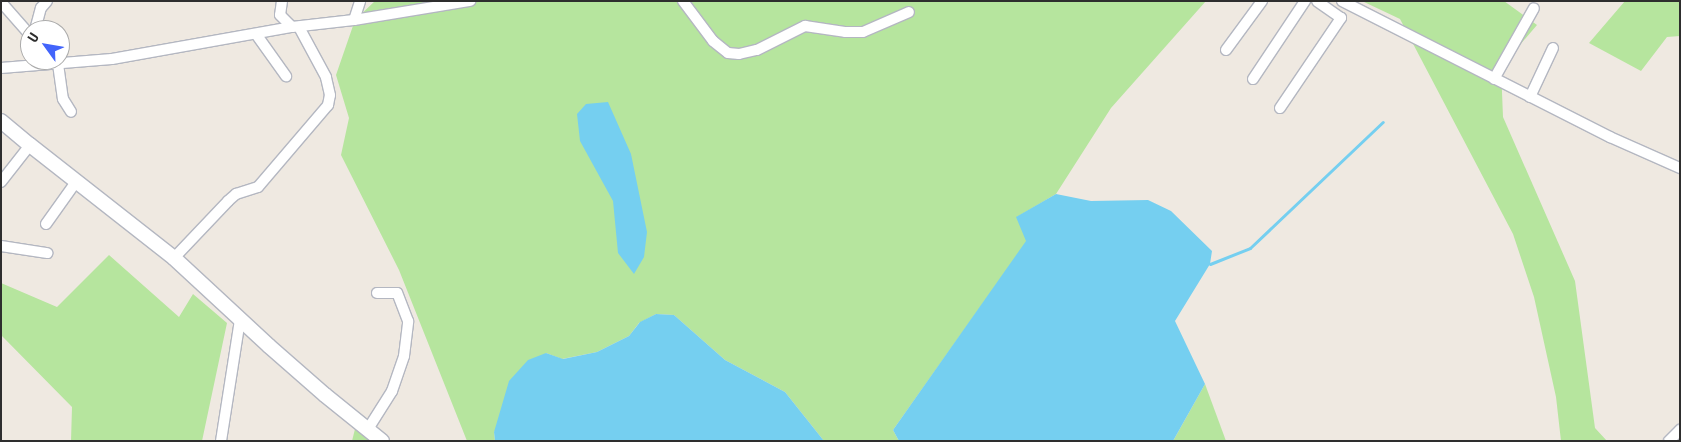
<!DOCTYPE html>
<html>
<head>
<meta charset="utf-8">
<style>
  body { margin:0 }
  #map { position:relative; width:1681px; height:442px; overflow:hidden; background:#efe9e1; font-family:"Roboto Condensed",sans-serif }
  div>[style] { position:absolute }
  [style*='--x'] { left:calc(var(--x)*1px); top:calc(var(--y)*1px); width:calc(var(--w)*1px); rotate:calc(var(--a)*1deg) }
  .green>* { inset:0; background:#b6e59e }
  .water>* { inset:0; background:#75cff0 }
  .stream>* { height:3px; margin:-1.5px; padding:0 1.5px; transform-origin:1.5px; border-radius:1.5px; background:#75cff0 }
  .roads { filter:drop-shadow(1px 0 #b4b7c1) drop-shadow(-1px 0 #b4b7c1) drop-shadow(0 1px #b4b7c1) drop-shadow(0 -1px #b4b7c1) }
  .minor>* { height:10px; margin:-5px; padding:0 5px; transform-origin:5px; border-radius:5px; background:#fff }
  .secondary>* { height:14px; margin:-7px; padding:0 7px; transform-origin:7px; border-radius:7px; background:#fff }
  span { translate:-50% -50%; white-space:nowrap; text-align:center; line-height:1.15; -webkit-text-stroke:4px #fff; paint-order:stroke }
  .frame { position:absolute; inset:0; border:2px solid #2e2e2e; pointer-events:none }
  .north { position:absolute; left:20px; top:20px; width:50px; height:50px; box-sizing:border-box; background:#fff; border:1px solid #ababab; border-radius:50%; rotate:302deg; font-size:14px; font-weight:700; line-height:20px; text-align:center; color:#2e2e2e }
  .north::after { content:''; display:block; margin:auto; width:18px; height:22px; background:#4264fb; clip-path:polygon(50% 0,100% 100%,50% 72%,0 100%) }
</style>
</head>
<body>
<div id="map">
  <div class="green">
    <div style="clip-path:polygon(375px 1px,1206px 1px,1111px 108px,1056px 194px,1017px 217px,1027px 241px,893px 430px,899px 441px,824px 441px,785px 392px,725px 360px,674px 315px,656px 314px,639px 323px,629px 336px,597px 352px,562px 359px,546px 353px,494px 432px,495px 441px,467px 441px,399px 270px,341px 155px,349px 118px,336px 75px,355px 20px)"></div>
    <div style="clip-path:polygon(1362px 1px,1504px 1px,1537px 25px,1501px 67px,1503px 117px,1575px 281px,1595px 428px,1607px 441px,1561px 441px,1556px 397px,1534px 297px,1513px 234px,1400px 19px)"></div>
    <div style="clip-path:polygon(1625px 1px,1680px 1px,1680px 36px,1667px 37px,1641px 71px,1589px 43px)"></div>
    <div style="clip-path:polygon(109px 255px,179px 317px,193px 294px,227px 323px,202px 441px,71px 441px,72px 407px,1px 335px,1px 283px,57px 307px)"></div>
    <div style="clip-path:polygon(1205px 384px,1226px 441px,1173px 441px)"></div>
    <div style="clip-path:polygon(356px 425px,375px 441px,352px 441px)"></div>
  </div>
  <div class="water">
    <div style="clip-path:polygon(608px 102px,631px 154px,647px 232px,644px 257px,634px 274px,618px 253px,613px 201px,580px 141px,577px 114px,586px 104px)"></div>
    <div style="clip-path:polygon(1056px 194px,1091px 201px,1148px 200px,1171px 211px,1212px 251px,1210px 264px,1175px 321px,1205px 384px,1173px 441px,899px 441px,893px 430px,1026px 241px,1016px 217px)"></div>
    <div style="clip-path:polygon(656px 314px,674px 315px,725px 360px,785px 392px,824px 441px,495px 441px,494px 432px,509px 381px,528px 360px,546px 353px,563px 359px,597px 352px,629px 336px,640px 322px)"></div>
  </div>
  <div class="stream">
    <div style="--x:1210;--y:264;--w:43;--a:-21.8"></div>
    <div style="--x:1250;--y:248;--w:183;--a:-43.5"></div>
  </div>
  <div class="roads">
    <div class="minor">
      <div style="--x:282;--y:1;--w:14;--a:98"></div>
      <div style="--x:280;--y:15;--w:17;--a:45"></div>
      <div style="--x:683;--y:1;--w:50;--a:53.1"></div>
      <div style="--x:713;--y:41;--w:19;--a:39"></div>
      <div style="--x:728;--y:53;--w:11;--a:5"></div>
      <div style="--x:739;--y:54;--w:18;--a:-13"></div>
      <div style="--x:757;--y:50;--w:54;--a:-26.6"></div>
      <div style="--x:805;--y:26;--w:40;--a:8.5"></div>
      <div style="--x:845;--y:32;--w:18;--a:0"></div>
      <div style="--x:863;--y:32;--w:50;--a:-23.5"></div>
      <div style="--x:1342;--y:1;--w:301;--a:26.9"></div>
      <div style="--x:1610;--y:137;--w:77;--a:23.9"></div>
      <div style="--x:1;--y:2;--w:44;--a:48.7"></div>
      <div style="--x:354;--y:20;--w:20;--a:-72"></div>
      <div style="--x:35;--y:30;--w:23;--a:-75"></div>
      <div style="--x:41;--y:8;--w:9;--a:-49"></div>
      <div style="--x:256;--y:34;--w:52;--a:54.5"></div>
      <div style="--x:1226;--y:50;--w:61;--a:-53.7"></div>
      <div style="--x:58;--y:64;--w:35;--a:82"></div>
      <div style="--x:63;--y:99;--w:15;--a:58"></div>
      <div style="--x:1;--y:68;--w:111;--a:-4.6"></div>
      <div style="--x:112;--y:59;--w:183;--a:-10.1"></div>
      <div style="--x:292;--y:27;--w:62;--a:-6.4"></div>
      <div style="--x:354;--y:20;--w:118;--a:-9.3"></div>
      <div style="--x:1253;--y:79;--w:94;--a:-56.3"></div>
      <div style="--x:1494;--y:79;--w:81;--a:-60.6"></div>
      <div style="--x:1530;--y:97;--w:54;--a:-64.9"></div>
      <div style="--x:1280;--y:108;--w:109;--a:-55.9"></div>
      <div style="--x:1341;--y:18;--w:29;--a:-145"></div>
      <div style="--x:1;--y:182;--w:47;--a:-51.9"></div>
      <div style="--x:46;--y:224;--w:52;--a:-54.5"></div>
      <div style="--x:1;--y:246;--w:47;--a:8.7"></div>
      <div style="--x:174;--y:258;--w:79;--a:-46.5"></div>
      <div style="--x:228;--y:201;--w:11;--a:-41"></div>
      <div style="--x:236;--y:194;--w:23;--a:-18"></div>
      <div style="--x:258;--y:187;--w:108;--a:-49.5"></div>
      <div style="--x:328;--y:105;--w:10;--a:-79"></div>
      <div style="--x:330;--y:95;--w:18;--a:-103"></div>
      <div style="--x:326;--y:77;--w:57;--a:-118.4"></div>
      <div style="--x:368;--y:429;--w:45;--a:-57.7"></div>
      <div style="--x:392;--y:391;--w:37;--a:-71"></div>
      <div style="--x:404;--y:356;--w:35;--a:-83"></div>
      <div style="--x:408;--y:321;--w:30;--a:-111"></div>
      <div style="--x:397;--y:293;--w:20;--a:180"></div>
      <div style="--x:221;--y:441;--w:122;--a:-81.1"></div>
      <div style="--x:1669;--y:441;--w:16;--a:-45"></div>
    </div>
    <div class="secondary">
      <div style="--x:1;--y:121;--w:38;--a:40"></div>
      <div style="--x:30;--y:145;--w:183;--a:38.1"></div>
      <div style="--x:174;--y:258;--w:129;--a:42.8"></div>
      <div style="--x:269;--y:346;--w:74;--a:41.2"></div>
      <div style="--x:325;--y:395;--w:73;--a:38.9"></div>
    </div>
  </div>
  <div class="frame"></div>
  <div class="north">U</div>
</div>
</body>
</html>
